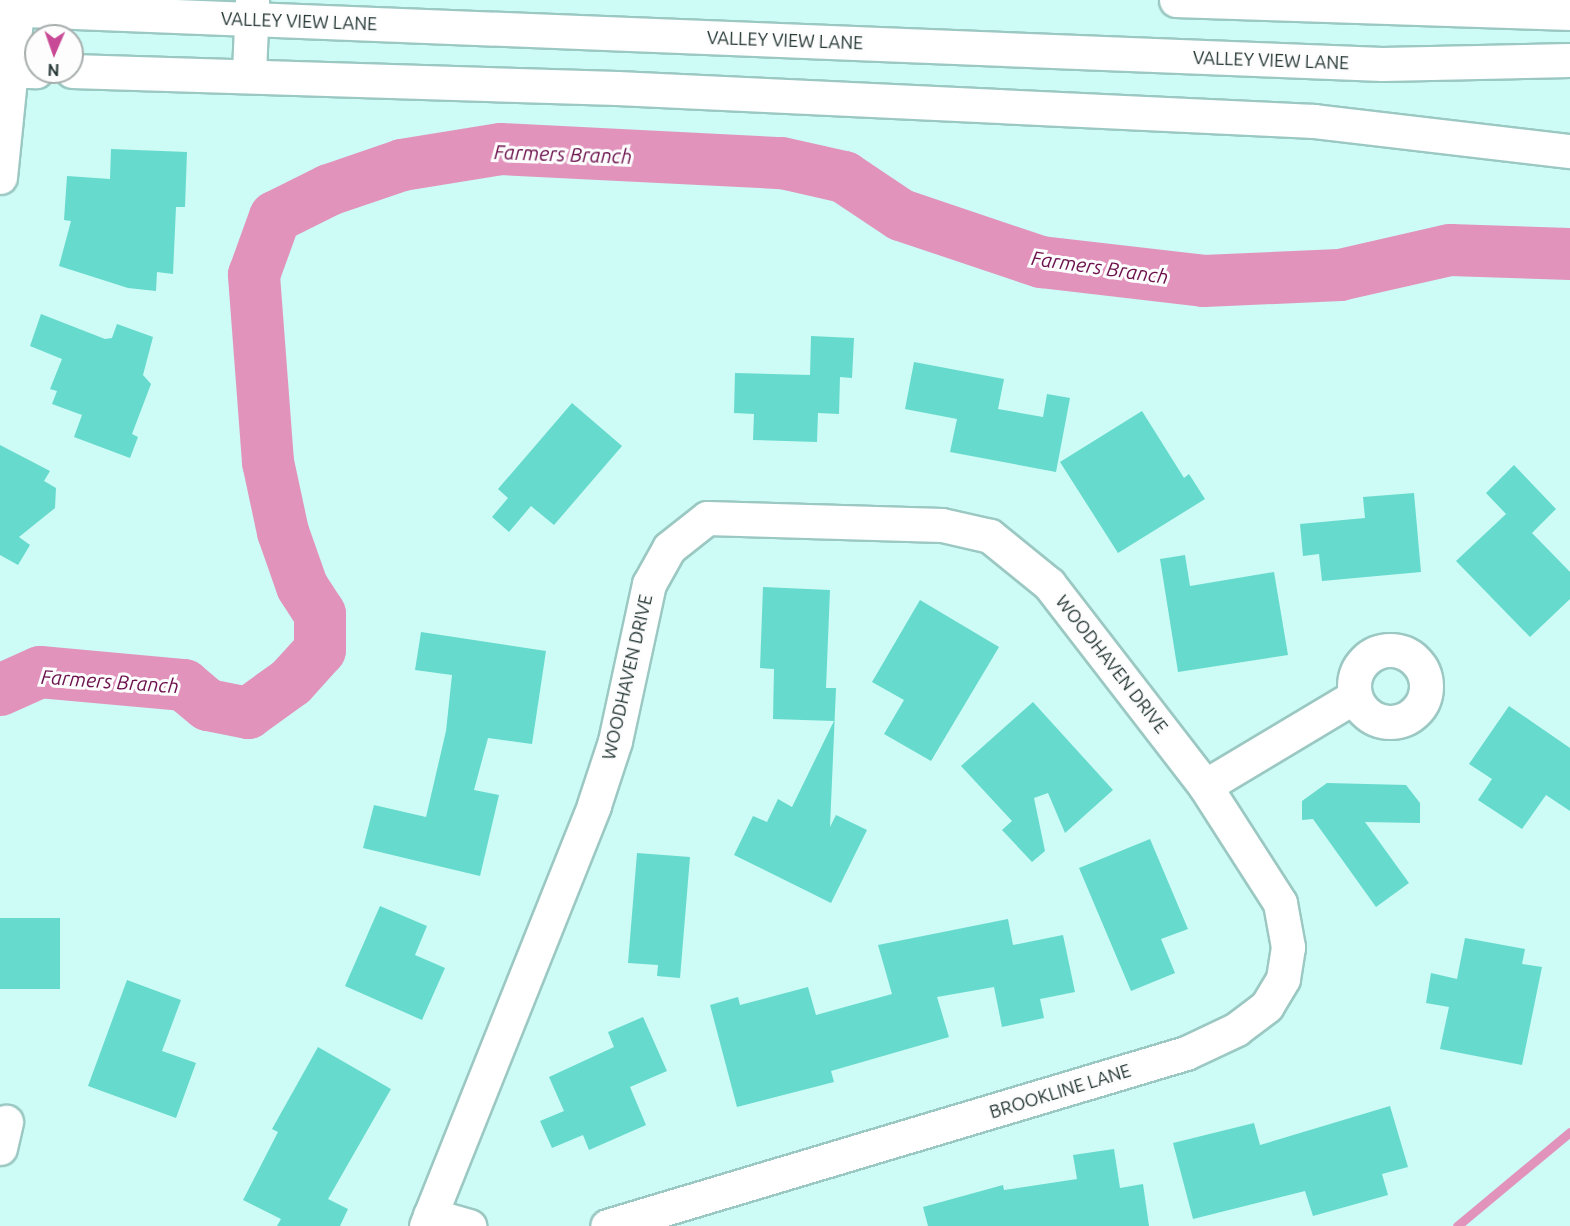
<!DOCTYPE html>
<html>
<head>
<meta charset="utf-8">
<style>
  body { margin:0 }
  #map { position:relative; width:1570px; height:1226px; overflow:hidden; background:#cdfbf5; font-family:Ubuntu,sans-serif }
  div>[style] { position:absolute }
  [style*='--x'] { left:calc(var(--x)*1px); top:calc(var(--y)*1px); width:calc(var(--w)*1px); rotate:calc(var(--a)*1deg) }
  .stream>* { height:9px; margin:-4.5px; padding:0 4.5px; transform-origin:4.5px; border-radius:4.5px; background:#e193bc }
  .river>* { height:52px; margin:-26px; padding:0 26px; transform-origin:26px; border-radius:26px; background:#e193bc }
  .building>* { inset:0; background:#66dacd; transform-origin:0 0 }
  .roads { filter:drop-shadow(2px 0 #9bc8c2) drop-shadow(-2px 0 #9bc8c2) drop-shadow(0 2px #9bc8c2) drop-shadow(0 -2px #9bc8c2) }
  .minor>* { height:33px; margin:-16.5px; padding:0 16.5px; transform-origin:16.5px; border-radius:16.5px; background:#fff }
  .minor>.ring { margin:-16.5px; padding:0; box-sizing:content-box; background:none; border:33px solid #fff; border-radius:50% }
  .major>* { height:33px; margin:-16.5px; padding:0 16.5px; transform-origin:16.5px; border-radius:16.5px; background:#fff }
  span { translate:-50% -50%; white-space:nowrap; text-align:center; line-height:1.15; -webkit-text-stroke:6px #fdfdfd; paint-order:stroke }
  .street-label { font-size:18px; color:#253735 }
  .water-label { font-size:20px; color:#6c114c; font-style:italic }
  .north { position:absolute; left:24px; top:24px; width:60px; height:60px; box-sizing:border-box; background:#fdfdfd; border:2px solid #a7aead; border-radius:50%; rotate:182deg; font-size:16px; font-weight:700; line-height:24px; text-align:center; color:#253735 }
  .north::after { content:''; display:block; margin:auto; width:21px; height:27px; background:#c84995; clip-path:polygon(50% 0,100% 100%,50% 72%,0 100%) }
</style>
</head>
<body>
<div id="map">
  <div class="stream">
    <div style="--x:1457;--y:1226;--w:147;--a:-39.8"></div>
  </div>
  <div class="river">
    <div style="--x:0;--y:690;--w:44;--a:-24.2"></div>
    <div style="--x:40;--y:672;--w:145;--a:5.2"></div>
    <div style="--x:184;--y:685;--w:31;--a:40"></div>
    <div style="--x:208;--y:705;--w:41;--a:11.3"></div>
    <div style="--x:248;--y:713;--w:53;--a:-35.8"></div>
    <div style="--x:291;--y:682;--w:43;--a:-47.8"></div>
    <div style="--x:320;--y:650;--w:36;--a:-90"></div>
    <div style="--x:320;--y:614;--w:33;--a:-123"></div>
    <div style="--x:302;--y:586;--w:57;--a:-109.4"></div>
    <div style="--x:283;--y:532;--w:72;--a:-102.1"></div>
    <div style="--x:268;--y:462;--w:188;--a:-94.3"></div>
    <div style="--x:254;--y:275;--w:62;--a:-70.1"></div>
    <div style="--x:275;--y:217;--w:60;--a:-26.6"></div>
    <div style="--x:329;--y:190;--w:77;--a:-18.9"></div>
    <div style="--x:402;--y:165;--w:100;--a:-9.2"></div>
    <div style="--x:501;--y:149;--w:281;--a:2.9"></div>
    <div style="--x:782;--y:163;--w:64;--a:12.7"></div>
    <div style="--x:844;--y:177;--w:69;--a:33.7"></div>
    <div style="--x:901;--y:215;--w:148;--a:18.6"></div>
    <div style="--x:1041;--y:262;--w:164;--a:6.6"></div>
    <div style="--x:1204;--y:281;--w:136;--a:-2.5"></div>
    <div style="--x:1340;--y:275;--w:113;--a:-12.8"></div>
    <div style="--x:1450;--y:250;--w:120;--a:1.9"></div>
  </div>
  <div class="building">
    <div style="clip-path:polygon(111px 149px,187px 152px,185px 207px,176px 207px,173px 274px,157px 272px,156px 291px,128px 288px,59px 266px,71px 221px,64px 220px,67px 176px,110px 179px)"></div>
    <div style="clip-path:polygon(41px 314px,105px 339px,112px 338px,117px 324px,153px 337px,143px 375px,151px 384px,132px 434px,138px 437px,130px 458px,74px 437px,82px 415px,52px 404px,57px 391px,50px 389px,62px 359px,30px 346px)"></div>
    <div style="clip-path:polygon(811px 336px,854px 338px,852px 378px,840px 377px,839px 414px,818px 413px,817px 442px,753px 440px,754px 414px,734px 413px,735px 373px,810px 375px)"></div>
    <div style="clip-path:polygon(914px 362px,1004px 379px,998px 409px,1043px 417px,1047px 394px,1070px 398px,1056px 472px,950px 452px,957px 419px,905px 409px)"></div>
    <div style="clip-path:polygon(572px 403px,622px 446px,554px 525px,531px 506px,509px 532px,492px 517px,508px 498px,498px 489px)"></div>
    <div style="clip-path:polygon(1142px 411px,1184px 478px,1189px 474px,1205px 499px,1118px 553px,1060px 462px)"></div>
    <div style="clip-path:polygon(0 445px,50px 471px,44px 481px,56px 488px,55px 508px,19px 537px,30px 545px,18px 565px,0 555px)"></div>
    <div style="clip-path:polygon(1514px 465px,1556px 509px,1532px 533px,1570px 572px,1570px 599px,1530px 637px,1456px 561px,1506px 514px,1486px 493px)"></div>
    <div style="clip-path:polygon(1414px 493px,1421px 572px,1322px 581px,1319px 554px,1303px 556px,1300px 524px,1365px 518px,1363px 497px)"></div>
    <div style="clip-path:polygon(1185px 555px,1190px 586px,1274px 572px,1288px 655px,1178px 672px,1160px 559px)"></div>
    <div style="clip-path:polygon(763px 587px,830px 590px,826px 688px,836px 688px,830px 827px,836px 815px,867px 830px,831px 903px,734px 855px,753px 816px,767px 822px,778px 799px,792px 807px,834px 721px,773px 719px,774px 669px,760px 668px)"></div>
    <div style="clip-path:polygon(920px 600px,999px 647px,931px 761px,884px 734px,904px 700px,872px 682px)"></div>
    <div style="clip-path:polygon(421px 632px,546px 651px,532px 744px,488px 738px,474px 790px,499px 795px,480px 876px,363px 848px,374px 805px,426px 817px,446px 731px,452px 675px,415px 670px)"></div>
    <div style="clip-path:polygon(1033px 702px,1113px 790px,1065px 833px,1048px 793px,1034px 798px,1045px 851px,1032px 862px,1002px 830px,1012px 821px,961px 766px)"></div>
    <div style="clip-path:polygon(1509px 706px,1570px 748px,1570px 811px,1546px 795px,1522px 829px,1478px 800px,1492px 779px,1469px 764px)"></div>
    <div style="clip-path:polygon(1327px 783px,1406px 785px,1420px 803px,1420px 823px,1365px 822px,1409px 883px,1376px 907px,1313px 819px,1302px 820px,1302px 801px)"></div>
    <div style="clip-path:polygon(1150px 839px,1188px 929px,1161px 939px,1175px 973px,1131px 991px,1079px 868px)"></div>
    <div style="clip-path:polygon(637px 853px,690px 857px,680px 978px,657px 976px,658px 965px,628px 963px)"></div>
    <div style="clip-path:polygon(380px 906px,427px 926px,415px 955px,445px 968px,422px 1020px,345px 986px)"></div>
    <div style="left:0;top:918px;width:60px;height:71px"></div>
    <div style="clip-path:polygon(1008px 919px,1013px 945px,1063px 935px,1075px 992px,1040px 999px,1044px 1018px,1002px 1027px,994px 987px,937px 997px,949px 1037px,831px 1071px,834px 1082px,737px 1107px,710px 1005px,738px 997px,740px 1005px,808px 987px,816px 1015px,892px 994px,878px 945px)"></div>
    <div style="clip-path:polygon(1465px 938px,1525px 949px,1522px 964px,1542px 967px,1522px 1065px,1440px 1049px,1449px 1007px,1426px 1003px,1431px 973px,1457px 979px)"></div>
    <div style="clip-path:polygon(127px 980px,181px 1000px,162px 1051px,196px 1063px,176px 1118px,88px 1086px)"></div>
    <div style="clip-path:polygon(643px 1017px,667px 1071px,630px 1087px,646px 1125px,589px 1150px,583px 1135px,552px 1148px,540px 1121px,564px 1111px,549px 1077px,614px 1047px,608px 1032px)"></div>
    <div style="clip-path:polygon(318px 1047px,391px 1089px,328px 1199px,348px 1209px,340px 1226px,277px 1226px,281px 1219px,243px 1200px,278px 1132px,272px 1129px)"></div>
    <div style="clip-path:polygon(1390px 1106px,1408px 1167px,1382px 1174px,1388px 1195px,1313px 1216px,1305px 1191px,1193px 1219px,1173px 1143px,1254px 1123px,1260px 1145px)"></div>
    <div style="clip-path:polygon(1114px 1149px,1120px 1188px,1143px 1184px,1149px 1226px,928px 1226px,923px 1207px,1003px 1185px,1004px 1190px,1077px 1179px,1073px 1155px)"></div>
  </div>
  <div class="roads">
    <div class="minor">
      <div style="--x:1176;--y:0;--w:394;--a:1.9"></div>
      <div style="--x:249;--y:73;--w:73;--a:-87.6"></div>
      <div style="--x:0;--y:177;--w:168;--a:-84.2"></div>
      <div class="ring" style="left:1354px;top:650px;width:39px;height:39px"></div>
      <div style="--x:1205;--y:786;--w:174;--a:-30.9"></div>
      <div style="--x:0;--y:1148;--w:27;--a:-77"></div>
      <div style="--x:430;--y:1215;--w:41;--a:15.8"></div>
      <div style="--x:426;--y:1226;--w:453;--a:-68.2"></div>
      <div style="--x:594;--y:805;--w:67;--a:-71.8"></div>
      <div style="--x:615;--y:741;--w:161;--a:-77.8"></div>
      <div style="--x:649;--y:584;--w:41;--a:-60.9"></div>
      <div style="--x:669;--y:548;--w:48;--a:-38.3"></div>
      <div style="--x:707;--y:518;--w:235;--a:1.7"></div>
      <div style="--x:942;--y:525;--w:49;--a:12.9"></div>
      <div style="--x:990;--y:536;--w:76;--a:39.1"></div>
      <div style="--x:1049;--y:584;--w:255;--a:52.3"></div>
      <div style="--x:1205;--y:786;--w:139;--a:57.3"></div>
      <div style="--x:1280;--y:903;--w:45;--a:79.7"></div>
      <div style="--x:1288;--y:947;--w:32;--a:99"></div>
      <div style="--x:1283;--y:979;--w:31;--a:121"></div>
      <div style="--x:1267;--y:1006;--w:38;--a:143"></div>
      <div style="--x:1237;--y:1029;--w:56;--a:154.8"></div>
      <div style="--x:1186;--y:1053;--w:604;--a:163.36"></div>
    </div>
    <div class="major">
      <div style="--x:0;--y:9;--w:1383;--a:2.28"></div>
      <div style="--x:1382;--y:64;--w:188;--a:-1.2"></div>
      <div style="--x:0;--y:70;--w:36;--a:2"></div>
      <div style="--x:72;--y:71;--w:545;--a:1.79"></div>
      <div style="--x:617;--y:88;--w:698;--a:2.71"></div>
      <div style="--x:1314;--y:121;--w:258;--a:6.7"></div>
    </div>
  </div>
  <div class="street-label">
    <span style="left:299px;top:21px;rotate:2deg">VALLEY VIEW LANE</span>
    <span style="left:785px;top:40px;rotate:2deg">VALLEY VIEW LANE</span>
    <span style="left:1271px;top:60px;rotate:2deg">VALLEY VIEW LANE</span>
    <span style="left:1112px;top:664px;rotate:52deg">WOODHAVEN DRIVE</span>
    <span style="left:627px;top:677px;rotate:-77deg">WOODHAVEN DRIVE</span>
    <span style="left:1060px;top:1091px;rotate:-17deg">BROOKLINE LANE</span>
  </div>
  <div class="water-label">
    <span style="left:563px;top:154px;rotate:2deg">Farmers Branch</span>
    <span style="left:1100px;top:267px;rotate:8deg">Farmers Branch</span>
    <span style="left:110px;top:681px;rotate:4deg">Farmers Branch</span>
  </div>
  <div class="north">N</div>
</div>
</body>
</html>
